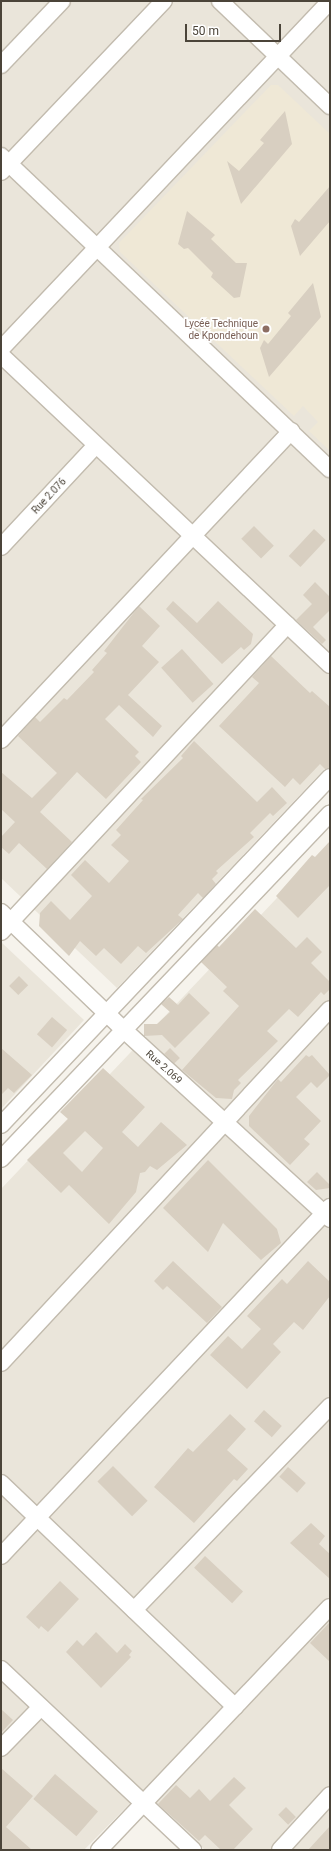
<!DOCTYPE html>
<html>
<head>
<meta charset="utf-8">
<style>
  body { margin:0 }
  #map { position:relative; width:331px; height:1851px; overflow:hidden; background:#f6f3ec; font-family:Roboto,sans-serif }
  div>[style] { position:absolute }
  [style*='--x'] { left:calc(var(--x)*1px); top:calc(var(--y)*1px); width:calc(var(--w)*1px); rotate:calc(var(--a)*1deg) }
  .residential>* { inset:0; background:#eae5da }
  .education>* { inset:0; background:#efe8d6 }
  .building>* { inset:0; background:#d8cfc1; transform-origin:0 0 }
  .roads { filter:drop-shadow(1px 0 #c2bbae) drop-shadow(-1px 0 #c2bbae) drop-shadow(0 1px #c2bbae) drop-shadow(0 -1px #c2bbae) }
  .minor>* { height:16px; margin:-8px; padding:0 8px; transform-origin:8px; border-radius:8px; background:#fff }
  .dots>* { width:11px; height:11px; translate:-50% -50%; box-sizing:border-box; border:2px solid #fff; border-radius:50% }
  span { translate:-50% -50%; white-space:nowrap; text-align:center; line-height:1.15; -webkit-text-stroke:3.5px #fff; paint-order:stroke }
  .education-label { font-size:10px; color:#785e54 }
  .right { translate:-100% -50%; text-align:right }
  .street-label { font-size:10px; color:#4b4439 }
  .frame { position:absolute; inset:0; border:2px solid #4b4439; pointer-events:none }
  .scale { position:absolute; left:185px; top:24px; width:96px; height:18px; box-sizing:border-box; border:2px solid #4b4439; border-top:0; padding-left:5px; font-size:12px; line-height:14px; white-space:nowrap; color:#4b4439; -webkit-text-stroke:3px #fff; paint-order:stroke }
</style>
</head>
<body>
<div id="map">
  <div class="residential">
    <div style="clip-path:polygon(1px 1px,330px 1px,330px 763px,117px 988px,1px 878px)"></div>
    <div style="clip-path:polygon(330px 842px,330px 1850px,205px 1850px,142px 1791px,84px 1850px,1px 1850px,1px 1189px)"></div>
    <div style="clip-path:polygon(1px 942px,84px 1020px,1px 1109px)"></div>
  </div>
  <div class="education">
    <div style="clip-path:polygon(271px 85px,278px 85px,330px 134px,330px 451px,309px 431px,318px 422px,303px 406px,294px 416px,120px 252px,119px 243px)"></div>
  </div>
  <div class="building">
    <div style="clip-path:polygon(285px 111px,292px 144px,241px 204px,227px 161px,239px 171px,264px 143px,260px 140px)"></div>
    <div style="clip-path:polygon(330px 186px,330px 221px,300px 256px,291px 226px,295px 219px,299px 222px)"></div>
    <div style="clip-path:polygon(187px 211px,215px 235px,211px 239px,236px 263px,247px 263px,240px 297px,234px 298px,211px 277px,213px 273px,188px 248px,184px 249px,178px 244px)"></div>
    <div style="clip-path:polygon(313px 283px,321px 317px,269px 377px,260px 348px,264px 340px,268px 344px,291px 316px,288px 313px)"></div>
    <div style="left:254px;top:526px;width:28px;height:18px;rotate:45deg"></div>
    <div style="left:314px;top:529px;width:16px;height:37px;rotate:43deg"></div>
    <div style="clip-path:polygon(315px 582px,330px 597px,330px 610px,313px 627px,326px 640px,322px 644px,296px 620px,312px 604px,303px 595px)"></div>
    <div style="clip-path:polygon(173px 601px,197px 623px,218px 601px,253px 634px,251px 644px,244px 650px,241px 647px,222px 664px,166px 609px)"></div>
    <div style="clip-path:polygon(139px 606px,160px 626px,142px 646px,159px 662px,128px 695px,162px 726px,153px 737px,119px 705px,105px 719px,139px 752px,135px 756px,141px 762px,106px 799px,77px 772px,40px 812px,72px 842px,47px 869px,19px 843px,9px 854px,1px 847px,1px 837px,15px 822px,1px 809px,1px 772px,32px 798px,57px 773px,18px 736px,35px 717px,40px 722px,64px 698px,67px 700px,94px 672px,92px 670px,107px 653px,104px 651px)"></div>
    <div style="left:182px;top:649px;width:47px;height:28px;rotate:48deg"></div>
    <div style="clip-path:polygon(271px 656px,310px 693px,312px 691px,330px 707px,330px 768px,325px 769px,320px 764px,300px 785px,293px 778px,285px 787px,219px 726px,259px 683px,252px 677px)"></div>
    <div style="clip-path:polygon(194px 741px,257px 802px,272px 787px,287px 803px,273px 816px,270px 813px,250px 833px,254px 837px,216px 871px,218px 873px,212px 879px,216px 884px,203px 898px,198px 893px,178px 915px,183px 919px,146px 953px,138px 946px,121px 964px,104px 948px,96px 956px,80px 941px,69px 956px,39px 926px,40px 913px,51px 901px,70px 920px,92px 896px,71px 875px,85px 860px,109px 883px,129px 861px,111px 845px,121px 835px,116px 830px,143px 800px,141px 799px,183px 758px,181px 756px)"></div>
    <div style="clip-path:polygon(330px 841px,330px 885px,298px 918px,276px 896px,312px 855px,315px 857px)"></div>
    <div style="clip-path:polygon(255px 909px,296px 948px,307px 937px,322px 952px,311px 963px,330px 982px,330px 989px,324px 995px,321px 992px,298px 1017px,289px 1009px,267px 1031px,278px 1041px,238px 1080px,241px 1083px,234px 1090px,232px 1099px,216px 1098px,182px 1070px,239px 1006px,223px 991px,227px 987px,201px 962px,217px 945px,219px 947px)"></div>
    <div style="left:19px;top:976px;width:13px;height:14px;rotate:45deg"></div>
    <div style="clip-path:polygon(189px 993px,210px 1013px,175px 1048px,162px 1035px,144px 1036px,144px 1024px,157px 1024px,170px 1012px,161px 1004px,169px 997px,178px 1005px)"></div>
    <div style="left:52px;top:1017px;width:20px;height:23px;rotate:41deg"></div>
    <div style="clip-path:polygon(1px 1048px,32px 1075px,14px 1093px,8px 1088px,1px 1095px)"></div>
    <div style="left:170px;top:1048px;width:14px;height:8px;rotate:45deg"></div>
    <div style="clip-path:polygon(306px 1055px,309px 1057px,312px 1055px,330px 1075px,317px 1088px,311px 1082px,296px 1097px,321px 1121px,304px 1139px,310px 1144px,290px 1165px,249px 1126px,249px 1116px,278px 1079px,281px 1082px)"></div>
    <div style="clip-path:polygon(evenodd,103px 1068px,145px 1107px,122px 1132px,138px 1147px,161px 1122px,187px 1145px,157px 1170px,150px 1166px,145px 1172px,140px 1173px,136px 1192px,109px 1224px,69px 1185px,61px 1193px,27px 1160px,68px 1119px,60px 1112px,103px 1068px,85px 1131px,103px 1148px,82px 1172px,63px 1153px,85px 1131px)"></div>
    <div style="clip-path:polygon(208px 1160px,277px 1229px,281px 1243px,261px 1260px,223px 1223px,208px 1252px,163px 1208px)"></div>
    <div style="clip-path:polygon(317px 1172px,330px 1185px,330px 1188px,316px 1190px,307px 1182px)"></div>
    <div style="clip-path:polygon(173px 1261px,222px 1307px,207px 1323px,167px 1286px,163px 1290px,154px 1281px)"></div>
    <div style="clip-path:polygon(308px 1261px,330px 1282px,330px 1296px,303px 1330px,294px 1322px,273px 1344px,281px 1352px,247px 1389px,210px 1355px,228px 1336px,242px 1349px,261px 1329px,247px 1316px,282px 1279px,287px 1284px)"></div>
    <div style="left:264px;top:1410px;width:24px;height:15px;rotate:42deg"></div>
    <div style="clip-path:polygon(230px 1414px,246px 1429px,227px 1450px,248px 1469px,237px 1481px,234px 1479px,194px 1523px,154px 1487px,188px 1448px,193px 1452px)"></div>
    <div style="left:113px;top:1466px;width:49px;height:22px;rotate:45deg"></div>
    <div style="left:288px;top:1467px;width:24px;height:13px;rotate:42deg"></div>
    <div style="clip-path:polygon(311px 1523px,325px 1536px,319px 1544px,330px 1554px,330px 1579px,290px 1543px)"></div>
    <div style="left:205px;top:1556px;width:52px;height:16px;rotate:43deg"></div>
    <div style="clip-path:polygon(60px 1581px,79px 1599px,48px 1632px,41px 1626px,39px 1629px,26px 1617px)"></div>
    <div style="clip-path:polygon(330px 1622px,330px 1662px,310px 1643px)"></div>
    <div style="clip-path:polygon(96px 1632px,117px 1653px,125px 1644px,132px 1651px,129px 1655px,131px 1657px,101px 1688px,66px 1652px,77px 1640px,83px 1646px)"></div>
    <div style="clip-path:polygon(1px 1709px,13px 1720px,1px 1733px)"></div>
    <div style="clip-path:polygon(1px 1768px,33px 1796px,6px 1827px,32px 1850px,1px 1850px)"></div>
    <div style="left:55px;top:1774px;width:57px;height:33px;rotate:41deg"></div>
    <div style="clip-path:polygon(234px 1777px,246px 1788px,229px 1805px,253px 1829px,233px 1850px,221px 1850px,205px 1835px,199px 1841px,158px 1804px,176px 1785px,190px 1798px,199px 1789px,210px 1801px)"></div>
    <div style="left:286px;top:1807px;width:14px;height:11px;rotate:45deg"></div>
    <div style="clip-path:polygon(330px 1826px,330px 1850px,308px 1850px)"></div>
  </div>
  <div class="roads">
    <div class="minor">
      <div style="--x:220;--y:1;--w:152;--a:43.7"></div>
      <div style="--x:1;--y:65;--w:88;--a:-46.4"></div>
      <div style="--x:1;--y:156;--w:454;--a:43.6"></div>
      <div style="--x:1;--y:172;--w:236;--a:-46.4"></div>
      <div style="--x:1;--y:349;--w:479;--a:-46.6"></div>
      <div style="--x:1;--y:355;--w:452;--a:43.3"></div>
      <div style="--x:1;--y:547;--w:139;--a:-47"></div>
      <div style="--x:1;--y:740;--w:424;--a:-46.8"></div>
      <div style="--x:1;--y:912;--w:170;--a:43.8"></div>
      <div style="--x:124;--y:1030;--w:280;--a:42.5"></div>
      <div style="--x:1;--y:932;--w:420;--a:-47"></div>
      <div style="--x:1;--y:1125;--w:479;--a:-46.6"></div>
      <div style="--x:1;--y:1159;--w:477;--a:-46.4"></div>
      <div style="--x:1;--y:1363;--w:483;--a:-47.1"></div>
      <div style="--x:1;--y:1483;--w:324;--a:43.7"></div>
      <div style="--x:1;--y:1556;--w:480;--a:-46.7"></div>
      <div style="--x:134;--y:1610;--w:283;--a:-46.1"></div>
      <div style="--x:1;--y:1669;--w:264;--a:43.3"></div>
      <div style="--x:1;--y:1748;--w:57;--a:-45.7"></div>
      <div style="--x:99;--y:1850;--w:335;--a:-46.5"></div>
      <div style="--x:280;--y:1850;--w:74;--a:-47.7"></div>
    </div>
  </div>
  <div class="dots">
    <div style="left:266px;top:329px;background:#8d6e63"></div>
  </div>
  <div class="education-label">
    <span class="right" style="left:258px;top:329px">Lycée Technique<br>de Kpondehoun</span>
  </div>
  <div class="street-label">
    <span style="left:49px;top:496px;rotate:-47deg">Rue 2.076</span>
    <span style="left:164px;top:1067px;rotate:42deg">Rue 2.069</span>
  </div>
  <div class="frame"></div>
  <div class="scale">50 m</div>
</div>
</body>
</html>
